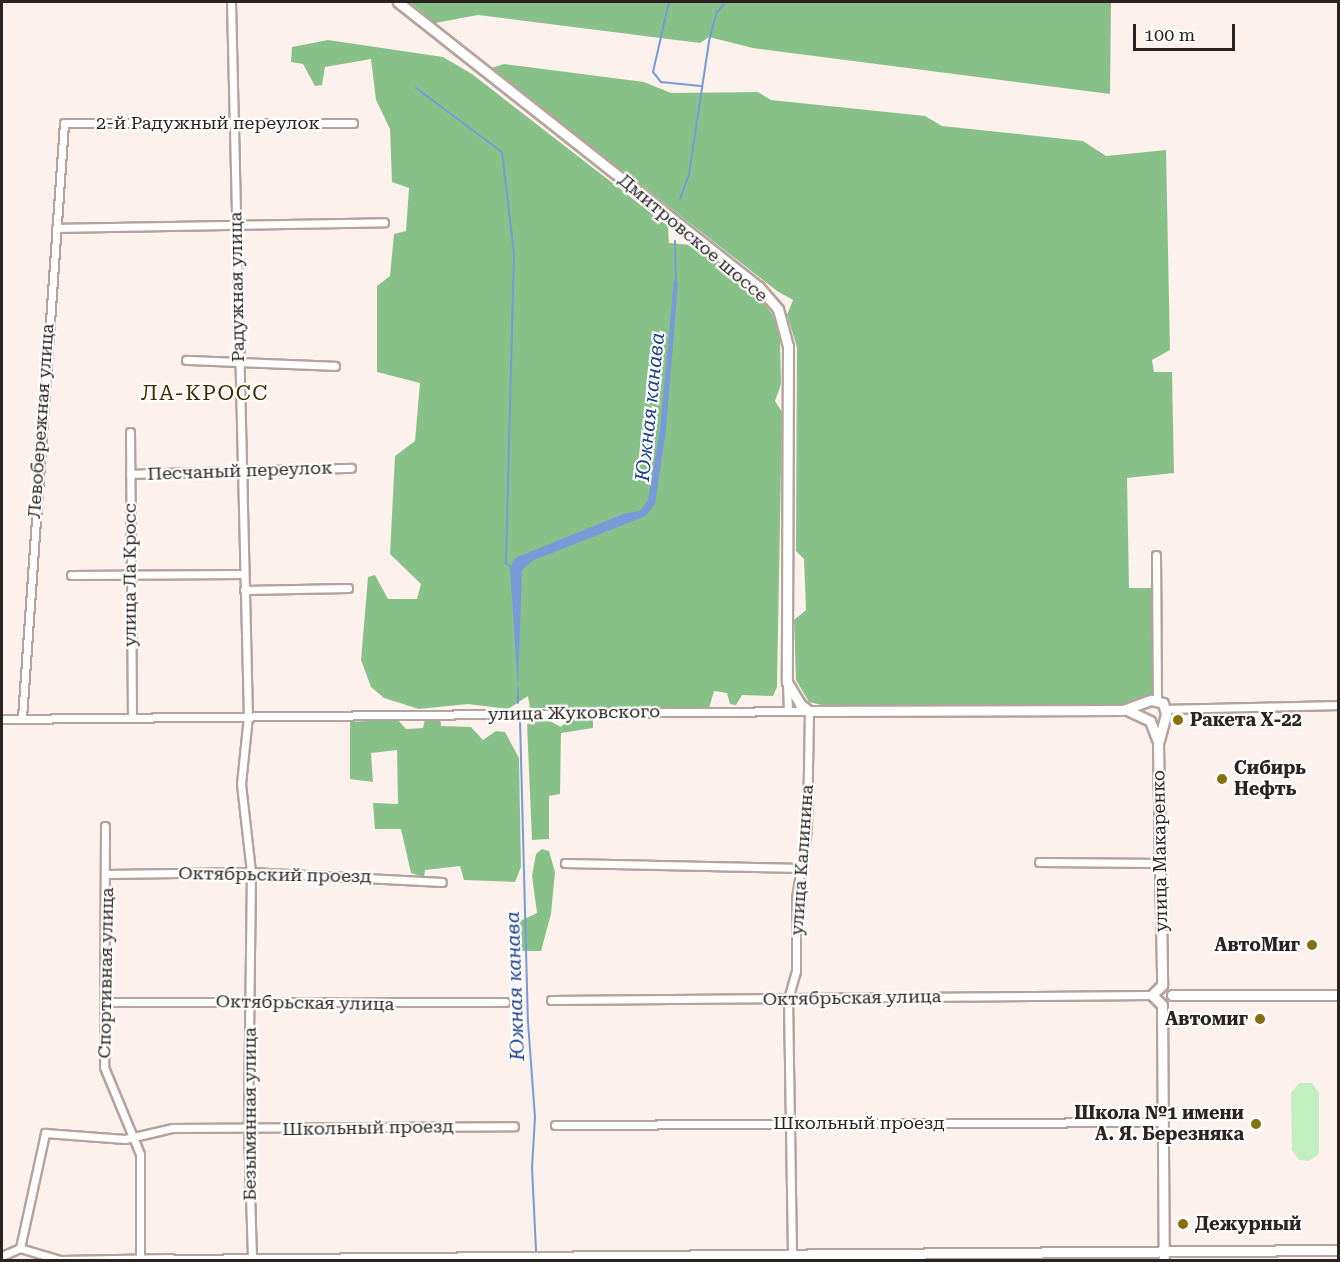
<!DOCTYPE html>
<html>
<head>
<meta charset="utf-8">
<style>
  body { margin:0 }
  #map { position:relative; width:1340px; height:1262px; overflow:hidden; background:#fdf1ed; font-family:"Roboto Serif",serif }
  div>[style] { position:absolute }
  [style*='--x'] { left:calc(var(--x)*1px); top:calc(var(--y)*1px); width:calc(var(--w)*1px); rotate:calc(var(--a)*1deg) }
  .green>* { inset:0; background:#c1efc0 }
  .forest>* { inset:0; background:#88c188 }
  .water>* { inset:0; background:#789ad8 }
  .stream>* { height:2px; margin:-1px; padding:0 1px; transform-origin:1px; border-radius:1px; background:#789ad8 }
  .roads { filter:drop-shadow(2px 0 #b5a49d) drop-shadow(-2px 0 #b5a49d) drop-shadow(0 2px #b5a49d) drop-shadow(0 -2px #b5a49d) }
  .street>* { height:7px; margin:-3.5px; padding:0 3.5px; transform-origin:3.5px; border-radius:3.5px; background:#fff }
  .secondary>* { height:9px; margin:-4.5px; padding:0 4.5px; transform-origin:4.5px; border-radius:4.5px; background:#fff }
  .dots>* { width:16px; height:16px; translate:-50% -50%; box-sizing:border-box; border:3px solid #fff; border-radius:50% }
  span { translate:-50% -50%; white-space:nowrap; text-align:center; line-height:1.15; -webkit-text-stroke:4.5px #fff; paint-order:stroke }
  .street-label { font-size:18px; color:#2a2321 }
  .poi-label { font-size:18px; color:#2a2321; font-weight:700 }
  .left { translate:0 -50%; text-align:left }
  .right { translate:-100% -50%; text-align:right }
  .water-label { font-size:20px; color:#1c4089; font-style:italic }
  .quarter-label { font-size:21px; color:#392d02; letter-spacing:1.5px }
  .frame { position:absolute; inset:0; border:3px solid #2a2321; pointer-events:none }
  .scale { position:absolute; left:1133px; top:24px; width:102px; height:27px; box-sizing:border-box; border:3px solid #2a2321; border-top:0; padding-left:8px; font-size:18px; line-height:21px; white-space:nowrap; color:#2a2321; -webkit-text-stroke:4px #fff; paint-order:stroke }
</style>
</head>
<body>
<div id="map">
  <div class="green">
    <div style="clip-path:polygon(1299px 1083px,1312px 1083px,1319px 1093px,1319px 1150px,1317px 1156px,1308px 1161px,1299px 1160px,1292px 1150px,1291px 1093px)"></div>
  </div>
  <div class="forest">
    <div style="clip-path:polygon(410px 2px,1111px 2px,1110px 94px,753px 48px,709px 37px,700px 43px,478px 15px,435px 23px)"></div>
    <div style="clip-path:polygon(328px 40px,443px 57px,472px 74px,668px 226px,669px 243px,692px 245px,754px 291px,773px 315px,780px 340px,781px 384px,775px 401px,782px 412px,777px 687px,773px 696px,742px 695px,736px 705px,730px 704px,727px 693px,714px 691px,709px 708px,530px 708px,528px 696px,508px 709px,468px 704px,419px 709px,384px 698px,371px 687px,361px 660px,368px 577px,375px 575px,388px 599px,417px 599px,421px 584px,390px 554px,395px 456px,415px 441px,420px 383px,377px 372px,377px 286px,390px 276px,394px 234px,406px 231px,409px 188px,392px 182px,390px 129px,376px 100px,371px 59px,325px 67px,322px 85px,315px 86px,303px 64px,291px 62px,292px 47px)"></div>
    <div style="clip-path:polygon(504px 64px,644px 82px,671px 93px,758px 92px,771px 100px,925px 116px,942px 126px,1083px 141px,1106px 156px,1166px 150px,1170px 350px,1152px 360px,1154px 372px,1172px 372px,1174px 473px,1127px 478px,1129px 588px,1152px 588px,1155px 694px,1126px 706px,826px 706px,809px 702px,796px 680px,794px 620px,806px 610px,804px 559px,796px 551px,797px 347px,787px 315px,793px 300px,777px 291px,491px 68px)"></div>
    <div style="clip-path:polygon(426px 715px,440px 716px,441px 726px,471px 727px,483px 740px,496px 731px,505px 732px,519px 758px,521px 867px,515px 882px,464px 880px,460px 866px,425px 870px,424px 877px,411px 873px,401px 829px,375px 829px,373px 803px,398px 804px,397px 750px,371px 753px,373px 782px,350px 779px,350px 722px,397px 719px,406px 729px,423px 728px)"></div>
    <div style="clip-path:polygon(593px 716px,593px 728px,561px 733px,560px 794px,549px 796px,549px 839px,532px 840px,527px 724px,546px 719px,561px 727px,568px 720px)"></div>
    <div style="clip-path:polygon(542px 849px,549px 851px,555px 872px,551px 914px,541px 951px,521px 951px,518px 922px,537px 913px,532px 876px,536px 854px)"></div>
  </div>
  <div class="water">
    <div style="clip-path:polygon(674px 280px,678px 283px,666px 430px,655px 504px,646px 516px,534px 560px,522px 570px,518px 690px,510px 568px,515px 558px,623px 514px,640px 511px,648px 500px,660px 430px)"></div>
  </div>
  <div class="stream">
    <div style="--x:669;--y:2;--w:72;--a:102.9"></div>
    <div style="--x:653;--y:72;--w:13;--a:51"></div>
    <div style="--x:661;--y:82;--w:40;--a:5.7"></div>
    <div style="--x:416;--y:88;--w:107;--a:36.7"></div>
    <div style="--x:502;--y:152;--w:103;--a:83.3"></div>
    <div style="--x:514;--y:254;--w:309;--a:91.5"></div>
    <div style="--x:506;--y:563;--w:7;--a:34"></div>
    <div style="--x:680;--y:199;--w:27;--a:-70"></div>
    <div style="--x:689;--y:174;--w:134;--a:-81.4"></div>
    <div style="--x:709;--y:41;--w:30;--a:-75"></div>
    <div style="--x:717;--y:12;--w:13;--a:-48"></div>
    <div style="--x:675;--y:241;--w:43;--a:88.7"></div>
    <div style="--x:518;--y:688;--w:15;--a:90"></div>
    <div style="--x:520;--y:720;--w:302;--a:88.5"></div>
    <div style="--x:528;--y:1022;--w:95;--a:85.8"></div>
    <div style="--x:535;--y:1117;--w:51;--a:93.4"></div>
    <div style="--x:532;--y:1168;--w:83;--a:87.2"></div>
  </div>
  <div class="roads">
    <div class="street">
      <div style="--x:231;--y:2;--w:714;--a:88.64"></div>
      <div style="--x:248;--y:716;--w:68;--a:95.9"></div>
      <div style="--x:241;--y:784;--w:89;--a:83.5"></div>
      <div style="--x:251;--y:872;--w:258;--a:90.7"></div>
      <div style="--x:248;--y:1130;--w:130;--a:88.2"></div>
      <div style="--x:56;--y:228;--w:328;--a:-1"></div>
      <div style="--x:186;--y:360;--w:149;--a:2.3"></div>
      <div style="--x:130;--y:432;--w:285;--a:89.6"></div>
      <div style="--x:130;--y:474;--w:221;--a:-1.6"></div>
      <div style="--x:1156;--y:555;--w:144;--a:89.6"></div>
      <div style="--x:71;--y:575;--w:172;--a:-0.3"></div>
      <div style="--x:244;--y:590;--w:104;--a:-1.1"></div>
      <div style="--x:787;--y:683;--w:28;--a:88"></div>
      <div style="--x:1166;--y:709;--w:172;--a:-1.3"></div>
      <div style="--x:22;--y:718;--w:596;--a:-85.96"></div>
      <div style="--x:64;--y:123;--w:289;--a:0"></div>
      <div style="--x:2;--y:719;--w:807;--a:-0.57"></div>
      <div style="--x:809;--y:711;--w:119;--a:91"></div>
      <div style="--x:807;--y:830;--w:70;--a:99.1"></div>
      <div style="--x:796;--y:899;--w:72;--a:90"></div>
      <div style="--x:796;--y:971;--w:29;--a:106"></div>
      <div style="--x:788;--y:999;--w:261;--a:89.1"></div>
      <div style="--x:105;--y:826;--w:241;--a:90.2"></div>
      <div style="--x:104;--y:1067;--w:94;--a:67.5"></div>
      <div style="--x:140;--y:1154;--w:103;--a:90"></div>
      <div style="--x:1039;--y:862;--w:122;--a:0.5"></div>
      <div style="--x:565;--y:863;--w:237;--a:1.2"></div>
      <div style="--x:107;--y:874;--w:144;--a:-0.8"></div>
      <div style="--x:251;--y:872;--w:191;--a:3"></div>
      <div style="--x:551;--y:1000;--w:601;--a:-0.48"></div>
      <div style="--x:105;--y:1002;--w:400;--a:0"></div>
      <div style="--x:555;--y:1125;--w:608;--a:-0.28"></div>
      <div style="--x:20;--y:1248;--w:118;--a:-77.7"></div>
      <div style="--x:45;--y:1133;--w:80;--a:4.3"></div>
      <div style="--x:125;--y:1139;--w:48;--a:-13.2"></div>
      <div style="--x:172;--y:1128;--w:342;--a:-0.3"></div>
      <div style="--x:2;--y:1256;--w:20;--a:-24"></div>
      <div style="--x:20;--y:1248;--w:42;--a:16.7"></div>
      <div style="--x:60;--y:1260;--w:111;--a:-1"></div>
    </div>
    <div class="secondary">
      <div style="--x:398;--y:2;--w:459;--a:38.3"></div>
      <div style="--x:758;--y:286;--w:30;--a:49"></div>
      <div style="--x:778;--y:309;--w:38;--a:75"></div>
      <div style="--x:788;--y:346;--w:336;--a:90.2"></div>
      <div style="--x:787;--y:682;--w:26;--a:59"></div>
      <div style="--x:800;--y:704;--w:11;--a:38"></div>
      <div style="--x:809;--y:711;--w:314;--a:-0.2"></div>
      <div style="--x:1123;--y:710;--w:30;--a:-20"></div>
      <div style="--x:1151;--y:700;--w:12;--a:14"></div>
      <div style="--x:1163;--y:703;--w:11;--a:75"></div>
      <div style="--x:1166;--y:714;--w:31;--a:105"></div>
      <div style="--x:1158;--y:744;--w:241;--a:89"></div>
      <div style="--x:1129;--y:711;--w:23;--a:25"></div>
      <div style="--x:1150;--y:721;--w:19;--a:69"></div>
      <div style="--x:1172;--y:995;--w:166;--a:0"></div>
      <div style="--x:1162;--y:1005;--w:255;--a:89.6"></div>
      <div style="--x:1162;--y:1005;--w:14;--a:-135"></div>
      <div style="--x:1152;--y:995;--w:14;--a:-45"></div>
      <div style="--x:166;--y:1260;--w:1172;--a:-0.49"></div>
    </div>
  </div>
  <div class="dots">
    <div style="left:1178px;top:720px;background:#886e0d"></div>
    <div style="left:1222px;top:779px;background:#886e0d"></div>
    <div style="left:1312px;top:945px;background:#886e0d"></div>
    <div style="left:1260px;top:1019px;background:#886e0d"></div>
    <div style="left:1256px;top:1124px;background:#886e0d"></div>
    <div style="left:1183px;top:1224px;background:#886e0d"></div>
  </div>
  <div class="street-label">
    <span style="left:208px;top:123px">2-й Радужный переулок</span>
    <span style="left:693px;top:238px;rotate:40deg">Дмитровское шоссе</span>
    <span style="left:237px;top:287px;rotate:-91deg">Радужная улица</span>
    <span style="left:41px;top:421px;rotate:-86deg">Левобережная улица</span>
    <span style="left:240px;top:471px;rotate:-2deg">Песчаный переулок</span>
    <span style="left:130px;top:575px;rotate:-90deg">улица Ла Кросс</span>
    <span style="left:574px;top:713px;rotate:-1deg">улица Жуковского</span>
    <span style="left:1160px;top:851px;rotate:-91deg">улица Макаренко</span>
    <span style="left:802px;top:860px;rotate:-86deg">улица Калинина</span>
    <span style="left:275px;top:875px;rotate:1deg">Октябрьский проезд</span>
    <span style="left:106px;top:973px;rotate:-89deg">Спортивная улица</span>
    <span style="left:852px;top:998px;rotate:-1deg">Октябрьская улица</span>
    <span style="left:305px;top:1003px;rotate:1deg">Октябрьская улица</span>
    <span style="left:250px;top:1114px;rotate:-90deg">Безымянная улица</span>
    <span style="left:859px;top:1123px">Школьный проезд</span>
    <span style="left:368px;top:1128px;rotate:-1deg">Школьный проезд</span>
  </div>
  <div class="poi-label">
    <span class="left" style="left:1190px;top:720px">Ракета Х-22</span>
    <span class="left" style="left:1234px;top:779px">Сибирь<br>Нефть</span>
    <span class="right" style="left:1300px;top:945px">АвтоМиг</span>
    <span class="right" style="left:1248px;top:1019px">Автомиг</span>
    <span class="right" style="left:1244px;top:1124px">Школа №1 имени<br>А. Я. Березняка</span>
    <span class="left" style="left:1195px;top:1224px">Дежурный</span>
  </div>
  <div class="water-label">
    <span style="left:650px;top:407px;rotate:-84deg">Южная канава</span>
    <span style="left:515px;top:986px;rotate:-92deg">Южная канава</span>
  </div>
  <div class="quarter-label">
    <span style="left:205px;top:393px">ЛА-КРОСС</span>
  </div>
  <div class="frame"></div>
  <div class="scale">100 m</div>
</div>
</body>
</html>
